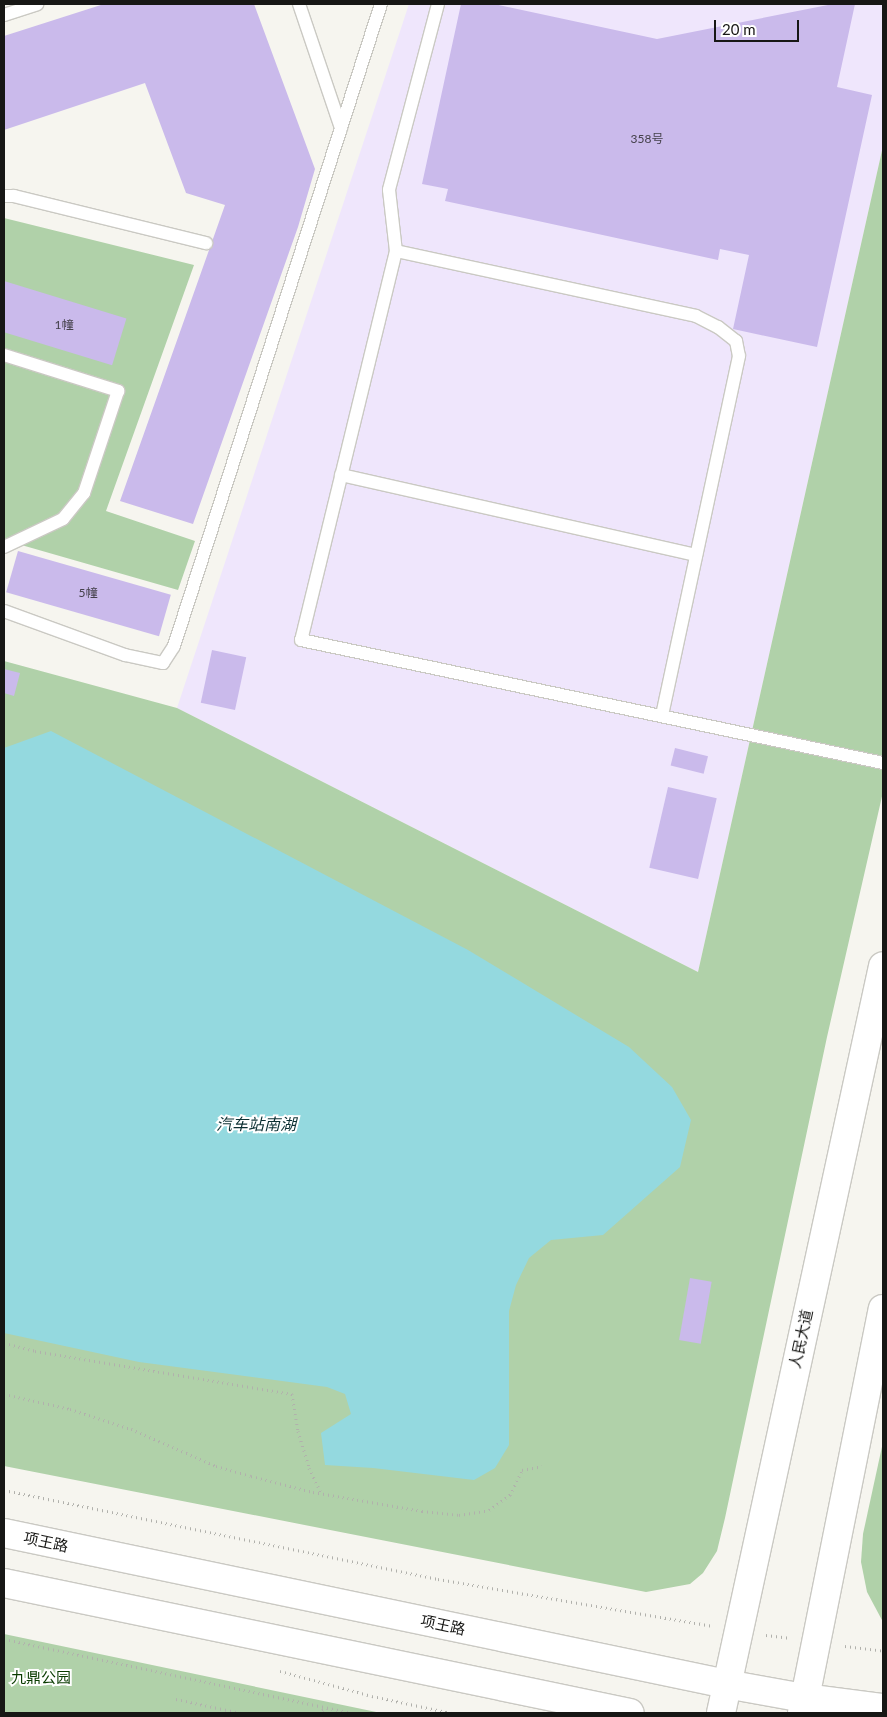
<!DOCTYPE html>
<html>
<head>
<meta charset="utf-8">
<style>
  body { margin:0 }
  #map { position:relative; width:887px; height:1717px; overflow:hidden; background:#f6f5ef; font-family:Lato,"Noto Sans SC",sans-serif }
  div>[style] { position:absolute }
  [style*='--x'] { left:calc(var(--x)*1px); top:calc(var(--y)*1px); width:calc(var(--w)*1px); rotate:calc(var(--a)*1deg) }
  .industrial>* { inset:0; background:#efe6fc }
  .green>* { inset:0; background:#b0d1a9 }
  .water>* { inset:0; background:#94d9df }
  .building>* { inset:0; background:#cabaeb; transform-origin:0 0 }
  .path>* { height:3px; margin-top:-1.5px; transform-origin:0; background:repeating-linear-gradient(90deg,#b1b1ac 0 1px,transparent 0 5px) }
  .roads { filter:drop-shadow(1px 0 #cac9c3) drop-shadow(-1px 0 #cac9c3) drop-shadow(0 1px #cac9c3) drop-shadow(0 -1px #cac9c3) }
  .service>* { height:12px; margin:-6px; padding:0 6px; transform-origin:6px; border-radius:6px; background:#fff }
  .secondary>* { height:28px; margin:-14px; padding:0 14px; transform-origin:14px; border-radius:14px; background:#fff }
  span { translate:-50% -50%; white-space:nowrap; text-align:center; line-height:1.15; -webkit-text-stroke:4px #fff; paint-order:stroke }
  .number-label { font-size:12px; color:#44404a }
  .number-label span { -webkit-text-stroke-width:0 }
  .street-label { font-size:15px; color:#171715 }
  .park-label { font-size:15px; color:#093b00 }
  .water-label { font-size:16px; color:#0b2f32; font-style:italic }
  .frame { position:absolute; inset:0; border:5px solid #171715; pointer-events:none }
  .scale { position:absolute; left:714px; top:20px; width:85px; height:22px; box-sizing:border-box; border:2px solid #171715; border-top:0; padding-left:6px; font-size:15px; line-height:18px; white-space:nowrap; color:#171715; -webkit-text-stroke:4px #fff; paint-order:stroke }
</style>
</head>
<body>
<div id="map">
  <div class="industrial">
    <div style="clip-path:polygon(409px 4px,883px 4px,883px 146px,698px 972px,177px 708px)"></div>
  </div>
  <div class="green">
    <div style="clip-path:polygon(883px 146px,883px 792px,827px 1037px,725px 1518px,717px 1551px,703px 1573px,690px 1584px,646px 1592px,4px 1466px,4px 661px,177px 708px,698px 972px)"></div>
    <div style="clip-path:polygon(4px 218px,194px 265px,106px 511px,195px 541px,178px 590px,4px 540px)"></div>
    <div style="clip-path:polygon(883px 1442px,883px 1622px,867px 1592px,861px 1562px,863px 1534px)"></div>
    <div style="clip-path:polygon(4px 1634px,381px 1713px,4px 1713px)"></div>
  </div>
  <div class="water">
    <div style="clip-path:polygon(51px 731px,468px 950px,629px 1047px,672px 1087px,691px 1120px,680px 1167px,603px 1235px,551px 1240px,529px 1258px,516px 1285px,509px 1311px,509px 1445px,495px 1468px,474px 1480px,373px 1468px,325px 1465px,321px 1433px,351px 1414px,345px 1394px,327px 1387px,139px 1362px,4px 1333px,4px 748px)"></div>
  </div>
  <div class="building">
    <div style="clip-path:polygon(104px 4px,254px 4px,315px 169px,298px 227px,193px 524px,120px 501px,225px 205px,186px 193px,145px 83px,4px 130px,4px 36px)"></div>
    <div style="clip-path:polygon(461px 4px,494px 4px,657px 39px,833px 4px,855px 4px,837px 87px,872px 95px,817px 347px,733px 329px,749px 255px,720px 249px,718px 260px,445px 201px,448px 189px,422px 184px)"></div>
    <div style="left:4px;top:281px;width:128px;height:49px;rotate:17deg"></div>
    <div style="left:18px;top:551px;width:159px;height:43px;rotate:16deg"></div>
    <div style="left:212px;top:650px;width:35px;height:54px;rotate:12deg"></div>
    <div style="clip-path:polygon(4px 669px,20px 673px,14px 696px,4px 693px)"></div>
    <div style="left:675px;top:748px;width:34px;height:18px;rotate:14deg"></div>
    <div style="left:668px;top:787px;width:50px;height:83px;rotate:13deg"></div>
    <div style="left:690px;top:1278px;width:22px;height:63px;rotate:10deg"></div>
  </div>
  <div class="path">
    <div style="--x:4;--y:1343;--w:32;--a:14"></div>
    <div style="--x:35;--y:1351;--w:261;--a:9.5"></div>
    <div style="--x:292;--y:1394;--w:37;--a:81"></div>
    <div style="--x:298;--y:1431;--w:39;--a:73"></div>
    <div style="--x:309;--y:1468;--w:28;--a:64"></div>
    <div style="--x:4;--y:1394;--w:68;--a:12.8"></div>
    <div style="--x:70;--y:1409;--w:64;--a:18.2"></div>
    <div style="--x:131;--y:1429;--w:93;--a:23.5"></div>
    <div style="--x:216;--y:1466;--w:36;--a:16"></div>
    <div style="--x:251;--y:1476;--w:64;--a:14.5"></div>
    <div style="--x:313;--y:1492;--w:111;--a:9.9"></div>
    <div style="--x:422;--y:1511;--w:37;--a:6"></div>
    <div style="--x:459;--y:1515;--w:30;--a:-9"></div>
    <div style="--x:489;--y:1510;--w:26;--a:-36"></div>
    <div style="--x:510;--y:1495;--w:28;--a:-64"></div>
    <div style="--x:522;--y:1470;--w:20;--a:-11"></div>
    <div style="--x:4;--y:1490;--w:443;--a:11.6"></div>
    <div style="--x:438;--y:1579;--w:279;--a:9.7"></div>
    <div style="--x:766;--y:1635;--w:23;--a:7"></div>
    <div style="--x:4;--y:1639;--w:356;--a:12"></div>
    <div style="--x:845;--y:1646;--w:38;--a:7"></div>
    <div style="--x:280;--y:1671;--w:95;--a:15.2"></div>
    <div style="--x:372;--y:1696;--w:81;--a:12.1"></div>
    <div style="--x:176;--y:1699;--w:66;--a:12.2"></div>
    <div style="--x:318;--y:1713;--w:9;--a:-32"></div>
  </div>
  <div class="roads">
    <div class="service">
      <div style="--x:299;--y:4;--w:131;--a:71.3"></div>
      <div style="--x:438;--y:4;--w:192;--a:104.8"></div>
      <div style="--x:389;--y:190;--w:61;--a:83.5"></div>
      <div style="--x:396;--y:251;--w:400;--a:103.7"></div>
      <div style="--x:301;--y:640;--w:595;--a:11.93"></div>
      <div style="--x:4;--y:15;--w:35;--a:-18"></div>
      <div style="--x:4;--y:196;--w:10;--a:0"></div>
      <div style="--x:14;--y:196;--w:198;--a:13.8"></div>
      <div style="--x:396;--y:251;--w:307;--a:12.2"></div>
      <div style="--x:696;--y:316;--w:25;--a:27"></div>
      <div style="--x:718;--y:327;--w:23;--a:38"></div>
      <div style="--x:736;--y:341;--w:15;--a:79"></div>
      <div style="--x:739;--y:356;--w:368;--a:102.1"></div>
      <div style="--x:4;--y:355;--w:120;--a:17.5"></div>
      <div style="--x:118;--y:391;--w:108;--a:108.4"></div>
      <div style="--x:84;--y:493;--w:33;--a:129"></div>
      <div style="--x:63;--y:519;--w:65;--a:154.6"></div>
      <div style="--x:341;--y:475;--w:364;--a:12.7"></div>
      <div style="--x:4;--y:611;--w:129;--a:20"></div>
      <div style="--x:125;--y:655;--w:39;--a:12"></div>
      <div style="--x:163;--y:663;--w:20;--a:-57"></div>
      <div style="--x:174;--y:646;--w:675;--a:-72.13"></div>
    </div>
    <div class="secondary">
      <div style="--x:4;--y:1533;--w:738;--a:11.81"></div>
      <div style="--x:726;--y:1684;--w:79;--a:10.2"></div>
      <div style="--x:804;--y:1698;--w:80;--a:7.2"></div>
      <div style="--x:4;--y:1583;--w:639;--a:11.73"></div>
      <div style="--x:721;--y:1713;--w:764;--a:-77.76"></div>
      <div style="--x:802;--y:1713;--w:412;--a:-78.7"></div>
    </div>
  </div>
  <div class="number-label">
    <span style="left:647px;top:139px">358号</span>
    <span style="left:64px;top:325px">1幢</span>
    <span style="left:88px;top:593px">5幢</span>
  </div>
  <div class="street-label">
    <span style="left:801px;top:1339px;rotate:-78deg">人民大道</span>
    <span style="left:46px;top:1542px;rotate:12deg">项王路</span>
    <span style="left:443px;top:1625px;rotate:12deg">项王路</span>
  </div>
  <div class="park-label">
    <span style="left:41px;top:1678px">九鼎公园</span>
  </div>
  <div class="water-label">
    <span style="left:256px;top:1124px">汽车站南湖</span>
  </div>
  <div class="frame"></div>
  <div class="scale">20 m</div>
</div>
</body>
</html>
